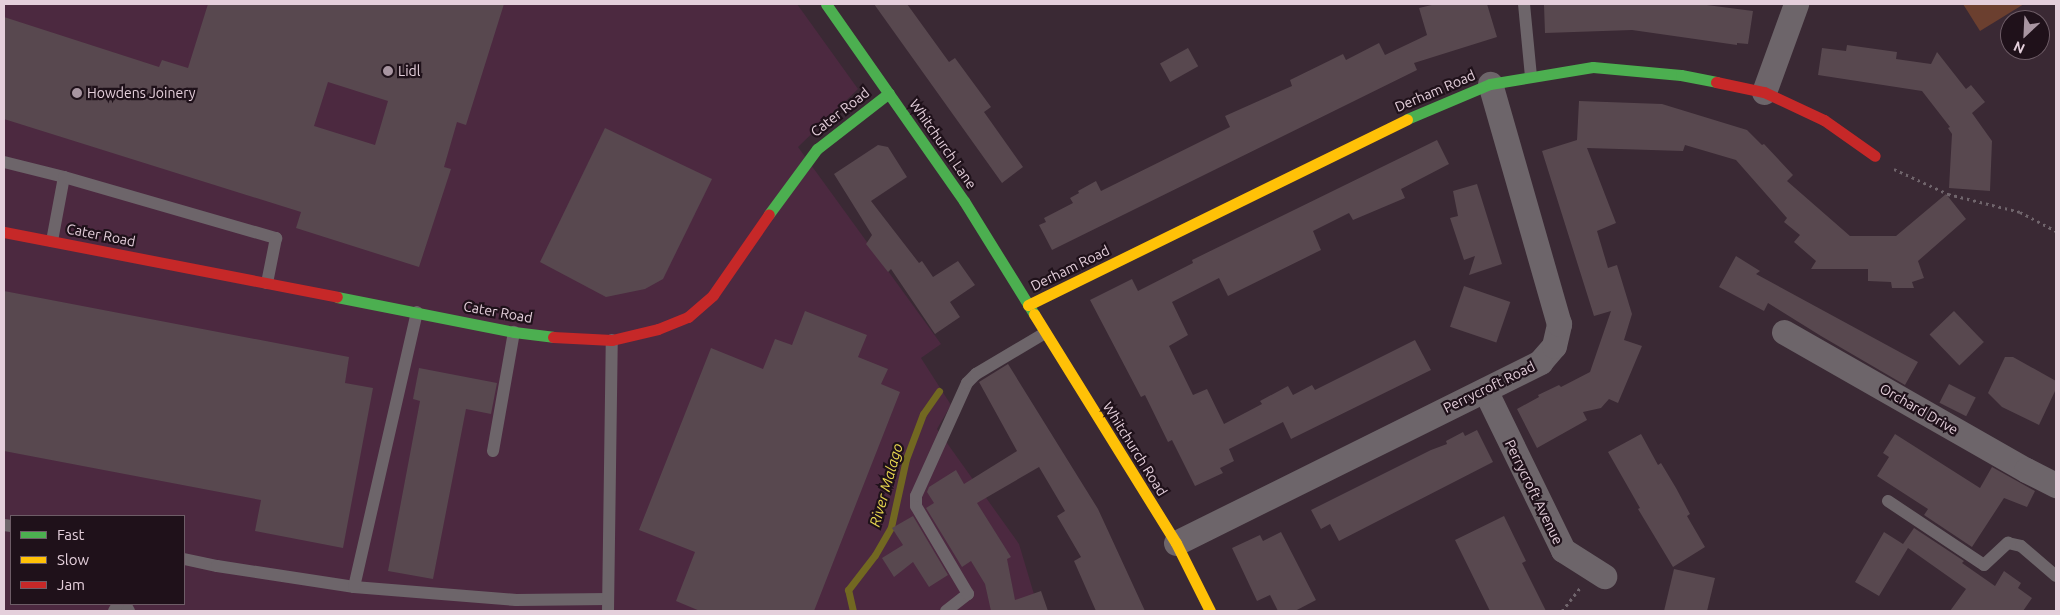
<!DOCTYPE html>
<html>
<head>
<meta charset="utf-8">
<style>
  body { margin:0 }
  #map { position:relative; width:2060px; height:615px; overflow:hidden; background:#3a2934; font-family:Ubuntu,sans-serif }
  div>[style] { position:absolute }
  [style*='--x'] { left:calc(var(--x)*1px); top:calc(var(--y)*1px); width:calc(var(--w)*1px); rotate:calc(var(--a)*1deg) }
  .built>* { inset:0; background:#4c2940 }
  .green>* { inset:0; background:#6b3f2f }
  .stream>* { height:7px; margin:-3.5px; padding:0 3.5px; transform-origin:3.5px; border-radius:3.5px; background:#726821 }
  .building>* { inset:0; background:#58484f; transform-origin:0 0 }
  .path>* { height:3px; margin-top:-1.5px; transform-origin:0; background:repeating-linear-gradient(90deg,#70656c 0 2.5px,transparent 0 6.5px) }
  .lane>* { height:12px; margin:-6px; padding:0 6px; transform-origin:6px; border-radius:6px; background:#6d656a }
  .street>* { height:25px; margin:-12.5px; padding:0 12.5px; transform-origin:12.5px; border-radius:12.5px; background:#6d656a }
  .fast>* { height:11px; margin:-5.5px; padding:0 5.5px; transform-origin:5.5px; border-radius:5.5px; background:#4caf50 }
  .slow>* { height:11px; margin:-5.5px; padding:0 5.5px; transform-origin:5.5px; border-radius:5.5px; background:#ffc107 }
  .jam>* { height:11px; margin:-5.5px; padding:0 5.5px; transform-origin:5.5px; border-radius:5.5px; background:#c62828 }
  .dots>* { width:14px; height:14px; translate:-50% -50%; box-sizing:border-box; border:2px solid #1f111a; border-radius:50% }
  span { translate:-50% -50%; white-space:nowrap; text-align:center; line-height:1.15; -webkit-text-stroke:4.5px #1f111a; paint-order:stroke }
  .poi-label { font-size:14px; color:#e4cfdb }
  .left { translate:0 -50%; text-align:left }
  .street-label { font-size:14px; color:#e4cfdb }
  .water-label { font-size:15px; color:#e7d64f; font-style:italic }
  .frame { position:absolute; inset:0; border:5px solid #e4cfdb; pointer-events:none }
  .legend { position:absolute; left:10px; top:515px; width:175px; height:90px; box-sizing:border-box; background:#1f111a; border:1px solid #6e5d67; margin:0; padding:6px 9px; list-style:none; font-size:15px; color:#e4cfdb }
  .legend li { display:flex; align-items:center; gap:10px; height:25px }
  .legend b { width:25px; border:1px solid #6e5d67 }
  .north { position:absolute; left:2000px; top:10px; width:50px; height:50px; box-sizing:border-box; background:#1f111a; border:1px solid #6e5d67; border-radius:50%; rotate:205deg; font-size:14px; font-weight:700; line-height:20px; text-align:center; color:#e4cfdb }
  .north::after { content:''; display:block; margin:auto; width:18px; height:22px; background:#a895a1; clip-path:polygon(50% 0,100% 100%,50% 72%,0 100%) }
</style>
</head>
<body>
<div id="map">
  <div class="built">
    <div style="clip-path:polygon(evenodd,4px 4px,797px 4px,858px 89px,798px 147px,941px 344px,921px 358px,951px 405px,937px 429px,1019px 544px,1039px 611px,4px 611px,4px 4px,11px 516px,184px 516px,184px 604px,11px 604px,11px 516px)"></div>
  </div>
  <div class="green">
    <div style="clip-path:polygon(1963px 4px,2024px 4px,1980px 31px)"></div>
  </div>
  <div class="stream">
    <div style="--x:853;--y:611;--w:22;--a:-103"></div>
    <div style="--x:848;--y:590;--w:44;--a:-52.4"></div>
    <div style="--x:875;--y:555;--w:32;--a:-60"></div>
    <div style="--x:891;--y:527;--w:70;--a:-77.6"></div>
    <div style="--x:906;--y:459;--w:48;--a:-69.3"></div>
    <div style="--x:923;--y:414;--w:28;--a:-55"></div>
  </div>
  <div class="building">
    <div style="clip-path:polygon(evenodd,208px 4px,504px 4px,466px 125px,457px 122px,444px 167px,451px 169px,419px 267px,296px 228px,301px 212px,4px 119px,4px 17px,159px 67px,162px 60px,188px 68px,208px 4px,328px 82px,388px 101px,375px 145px,314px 126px,328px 82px)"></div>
    <div style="clip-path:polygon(874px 4px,907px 4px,949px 62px,955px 58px,991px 107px,984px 112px,1023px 167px,1002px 183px)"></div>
    <div style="clip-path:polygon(1436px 4px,1487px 4px,1497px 37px,1414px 63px,1417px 70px,1052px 250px,1039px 225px,1046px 222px,1044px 218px,1073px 203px,1070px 198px,1079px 193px,1078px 191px,1096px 181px,1101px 191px,1230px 127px,1225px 116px,1292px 86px,1290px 80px,1343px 54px,1346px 60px,1379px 43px,1385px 55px,1427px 35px,1419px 8px)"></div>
    <div style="clip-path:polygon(1546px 4px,1699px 4px,1753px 11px,1748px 44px,1737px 43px,1737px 45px,1632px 30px,1545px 33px,1544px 5px)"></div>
    <div style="clip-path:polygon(1847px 45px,1897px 52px,1896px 59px,1931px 64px,1937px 52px,1966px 89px,1971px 85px,1985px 102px,1972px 113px,1992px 141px,1990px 191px,1949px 188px,1952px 134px,1948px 128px,1950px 127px,1922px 91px,1818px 75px,1822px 48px,1846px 51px)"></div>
    <div style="left:1188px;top:48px;width:21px;height:32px;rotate:61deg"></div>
    <div style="clip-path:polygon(1579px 101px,1662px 104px,1747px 130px,1762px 145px,1764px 144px,1793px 175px,1787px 181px,1850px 236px,1896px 236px,1946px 194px,1966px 219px,1918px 261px,1924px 278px,1912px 282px,1914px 288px,1892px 288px,1891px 282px,1868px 281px,1868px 269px,1811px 269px,1816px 261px,1794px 242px,1800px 235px,1784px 222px,1787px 218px,1736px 160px,1685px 145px,1683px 151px,1587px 148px,1616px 223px,1597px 231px,1608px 268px,1617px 265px,1632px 314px,1624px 340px,1642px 346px,1618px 403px,1609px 399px,1601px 408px,1583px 412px,1587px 420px,1537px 448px,1517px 409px,1539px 397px,1538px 395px,1559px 385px,1561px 387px,1590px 372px,1611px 311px,1594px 316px,1542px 151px,1577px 140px)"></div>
    <div style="clip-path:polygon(605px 128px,712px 179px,663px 279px,645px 289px,606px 297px,540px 262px)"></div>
    <div style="clip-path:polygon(1437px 140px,1449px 164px,1401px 189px,1405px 198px,1353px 220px,1349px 213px,1313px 231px,1321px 250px,1228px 296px,1219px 278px,1172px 302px,1188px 335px,1169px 346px,1193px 395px,1207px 389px,1224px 424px,1262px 404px,1260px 401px,1288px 386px,1293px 395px,1312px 385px,1315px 390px,1415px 340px,1431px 370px,1291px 439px,1283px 422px,1229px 449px,1234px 461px,1220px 468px,1223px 473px,1195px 486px,1172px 440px,1168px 442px,1145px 395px,1141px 397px,1090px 300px,1132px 279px,1138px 291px,1193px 263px,1192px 260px)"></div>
    <div style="clip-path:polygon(878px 145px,888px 147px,907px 177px,871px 201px,919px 263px,922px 261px,933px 277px,958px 261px,975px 285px,950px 302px,960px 317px,935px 334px,891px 269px,888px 272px,866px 244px,872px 235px,834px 174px)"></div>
    <div style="clip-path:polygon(1477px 184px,1502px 264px,1469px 275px,1475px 256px,1464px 260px,1450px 218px,1458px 216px,1453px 191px)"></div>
    <div style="clip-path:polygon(1736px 256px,1760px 271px,1756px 274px,1918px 362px,1905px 385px,1821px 336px,1768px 303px,1764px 311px,1719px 287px)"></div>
    <div style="left:1464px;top:286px;width:49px;height:43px;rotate:19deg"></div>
    <div style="clip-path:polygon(4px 291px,349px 357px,345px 383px,373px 388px,343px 548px,255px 531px,261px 500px,4px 451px)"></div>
    <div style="clip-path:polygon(805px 311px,867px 335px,858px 357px,888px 369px,881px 384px,900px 392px,814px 611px,700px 611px,676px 601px,695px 552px,639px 530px,711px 348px,763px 369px,775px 339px,792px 345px)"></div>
    <div style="left:1954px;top:311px;width:43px;height:34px;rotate:46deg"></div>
    <div style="clip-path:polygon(2005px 357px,2013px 357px,2056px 381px,2056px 389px,2039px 425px,2002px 407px,1988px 393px)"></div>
    <div style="clip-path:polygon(1008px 364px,1098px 509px,1145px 611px,1096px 611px,1074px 561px,1081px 557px,1057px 516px,1065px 511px,1039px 467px,977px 503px,1011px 557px,1007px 559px,1015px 600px,1041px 591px,1048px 611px,991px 611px,985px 584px,971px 561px,962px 567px,926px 508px,934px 503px,927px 492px,929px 487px,956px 470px,964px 484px,1017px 451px,979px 382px)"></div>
    <div style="clip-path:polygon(419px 368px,497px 383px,491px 414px,466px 409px,433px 579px,388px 571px,420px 401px,413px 399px)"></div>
    <div style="left:1949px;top:384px;width:30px;height:21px;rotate:27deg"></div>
    <div style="clip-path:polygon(1477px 430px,1493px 462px,1339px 541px,1330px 524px,1321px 529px,1311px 510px,1431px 450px,1447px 444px,1446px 441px,1463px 432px,1465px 436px)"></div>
    <div style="clip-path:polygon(1641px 434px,1658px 465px,1661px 463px,1676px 488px,1690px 514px,1687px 516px,1705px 547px,1673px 567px,1638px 509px,1640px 508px,1608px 452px)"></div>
    <div style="clip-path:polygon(1895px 434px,1980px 488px,1992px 467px,2035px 491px,2027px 507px,2004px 498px,1972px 547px,1924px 515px,1928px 509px,1877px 476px,1889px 457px,1883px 453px)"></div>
    <div style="clip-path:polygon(913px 516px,948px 575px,929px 587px,913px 562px,894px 577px,882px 558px,903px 545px,892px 528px)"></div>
    <div style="clip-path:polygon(1504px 516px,1526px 561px,1522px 563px,1546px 611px,1490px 611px,1455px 540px)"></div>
    <div style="clip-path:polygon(1914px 528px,1964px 561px,1962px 563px,1995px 586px,2004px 571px,2021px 583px,2018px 588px,2032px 598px,2023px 611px,1950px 611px,1966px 589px,1908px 548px,1879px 596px,1855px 582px,1884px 532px,1903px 544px)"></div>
    <div style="clip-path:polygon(1281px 532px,1316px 600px,1295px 611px,1278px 611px,1270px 595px,1257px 601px,1232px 548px,1260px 535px,1263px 541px)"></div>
    <div style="clip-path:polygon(1674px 569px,1715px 578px,1707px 611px,1664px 611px)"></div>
  </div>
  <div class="path">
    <div style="--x:1894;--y:169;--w:60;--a:24.8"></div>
    <div style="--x:1948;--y:194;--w:74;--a:14"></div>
    <div style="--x:2020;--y:212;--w:41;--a:27.8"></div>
    <div style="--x:1562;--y:611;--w:29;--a:-52"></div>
  </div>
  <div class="lane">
    <div style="--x:1524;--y:4;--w:73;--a:84.5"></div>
    <div style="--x:4;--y:162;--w:62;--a:14"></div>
    <div style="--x:52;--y:241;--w:65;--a:-79.4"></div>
    <div style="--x:64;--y:177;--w:221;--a:16.1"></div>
    <div style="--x:276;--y:238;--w:46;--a:101.3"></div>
    <div style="--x:493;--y:451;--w:121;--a:-80"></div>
    <div style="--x:1888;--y:501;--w:115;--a:33.7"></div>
    <div style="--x:1984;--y:565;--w:33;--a:-43"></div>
    <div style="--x:2008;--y:543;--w:13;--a:13"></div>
    <div style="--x:2021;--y:546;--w:46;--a:40.6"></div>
    <div style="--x:4;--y:525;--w:7;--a:8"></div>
    <div style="--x:184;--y:559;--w:34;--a:12"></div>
    <div style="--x:217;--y:566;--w:139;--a:8.7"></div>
    <div style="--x:354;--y:587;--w:163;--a:4.6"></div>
    <div style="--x:516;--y:600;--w:92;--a:-0.6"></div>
    <div style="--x:354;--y:587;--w:282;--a:-77.1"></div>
    <div style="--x:125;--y:604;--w:8;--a:60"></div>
    <div style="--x:114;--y:611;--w:8;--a:-60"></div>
    <div style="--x:608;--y:611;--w:271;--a:-89.2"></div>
    <div style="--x:946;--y:611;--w:28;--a:-38"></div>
    <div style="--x:968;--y:594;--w:102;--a:-120.6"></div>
    <div style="--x:916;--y:506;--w:10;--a:-90"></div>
    <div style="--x:916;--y:496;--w:124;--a:-65.7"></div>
    <div style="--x:967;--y:383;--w:13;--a:-45"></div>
    <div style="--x:976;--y:374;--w:80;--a:-30.7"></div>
  </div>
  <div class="street">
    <div style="--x:1764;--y:92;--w:94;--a:-70"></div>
    <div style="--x:1784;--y:332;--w:279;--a:29.7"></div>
    <div style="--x:2026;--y:470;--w:34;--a:27"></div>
    <div style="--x:1485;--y:390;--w:178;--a:64"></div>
    <div style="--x:1563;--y:550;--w:49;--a:32.4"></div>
    <div style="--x:1176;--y:543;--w:407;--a:-26.4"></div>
    <div style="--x:1540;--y:362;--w:21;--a:-49"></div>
    <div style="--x:1554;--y:346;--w:23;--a:-77"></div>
    <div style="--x:1559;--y:324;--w:250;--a:-106"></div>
  </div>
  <div class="fast">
    <div style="--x:826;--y:4;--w:241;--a:55"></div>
    <div style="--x:964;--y:201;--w:133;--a:58.2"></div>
    <div style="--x:1407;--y:119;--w:90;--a:-22.9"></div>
    <div style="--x:1490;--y:84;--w:104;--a:-9.4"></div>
    <div style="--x:1593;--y:67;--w:88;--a:5.2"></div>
    <div style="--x:1681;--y:75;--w:36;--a:11"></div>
    <div style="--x:769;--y:214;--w:81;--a:-53.6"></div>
    <div style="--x:817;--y:149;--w:91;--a:-37.9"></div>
    <div style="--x:337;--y:297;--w:180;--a:11.2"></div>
    <div style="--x:514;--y:332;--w:39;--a:7"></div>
  </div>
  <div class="slow">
    <div style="--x:1028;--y:305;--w:422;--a:-26.1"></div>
    <div style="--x:1034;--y:314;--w:269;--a:58.2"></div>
    <div style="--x:1176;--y:543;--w:76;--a:63.4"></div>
  </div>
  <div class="jam">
    <div style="--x:1716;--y:82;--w:49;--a:11.8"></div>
    <div style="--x:1764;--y:92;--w:66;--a:25"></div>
    <div style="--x:1824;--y:120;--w:62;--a:35.2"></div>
    <div style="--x:4;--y:232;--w:339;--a:11"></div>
    <div style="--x:553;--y:337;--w:59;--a:2.9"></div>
    <div style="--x:612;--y:340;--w:47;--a:-13.4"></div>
    <div style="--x:658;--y:329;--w:32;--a:-22"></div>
    <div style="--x:688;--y:317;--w:33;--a:-41"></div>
    <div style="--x:713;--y:295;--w:98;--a:-55.3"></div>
  </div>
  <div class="dots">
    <div style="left:388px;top:71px;background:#a895a1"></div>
    <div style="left:77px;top:93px;background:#a895a1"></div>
  </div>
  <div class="poi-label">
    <span class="left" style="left:398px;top:71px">Lidl</span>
    <span class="left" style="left:87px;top:93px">Howdens Joinery</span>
  </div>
  <div class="street-label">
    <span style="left:1435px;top:91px;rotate:-23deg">Derham Road</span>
    <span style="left:840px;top:112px;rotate:-38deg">Cater Road</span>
    <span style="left:943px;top:144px;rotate:55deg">Whitchurch Lane</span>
    <span style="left:101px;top:235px;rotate:11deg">Cater Road</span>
    <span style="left:1070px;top:268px;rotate:-26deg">Derham Road</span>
    <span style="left:498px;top:312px;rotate:10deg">Cater Road</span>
    <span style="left:1489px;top:387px;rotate:-26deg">Perrycroft Road</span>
    <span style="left:1919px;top:409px;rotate:30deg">Orchard Drive</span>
    <span style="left:1135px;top:449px;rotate:58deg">Whitchurch Road</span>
    <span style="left:1534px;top:492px;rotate:64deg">Perrycroft Avenue</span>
  </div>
  <div class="water-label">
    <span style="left:886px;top:485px;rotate:-74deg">River Malago</span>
  </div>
  <div class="frame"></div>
  <ul class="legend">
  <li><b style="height:6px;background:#4caf50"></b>Fast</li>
  <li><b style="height:6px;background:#ffc107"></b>Slow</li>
  <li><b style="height:6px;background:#c62828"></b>Jam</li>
  </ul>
  <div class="north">N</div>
</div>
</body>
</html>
